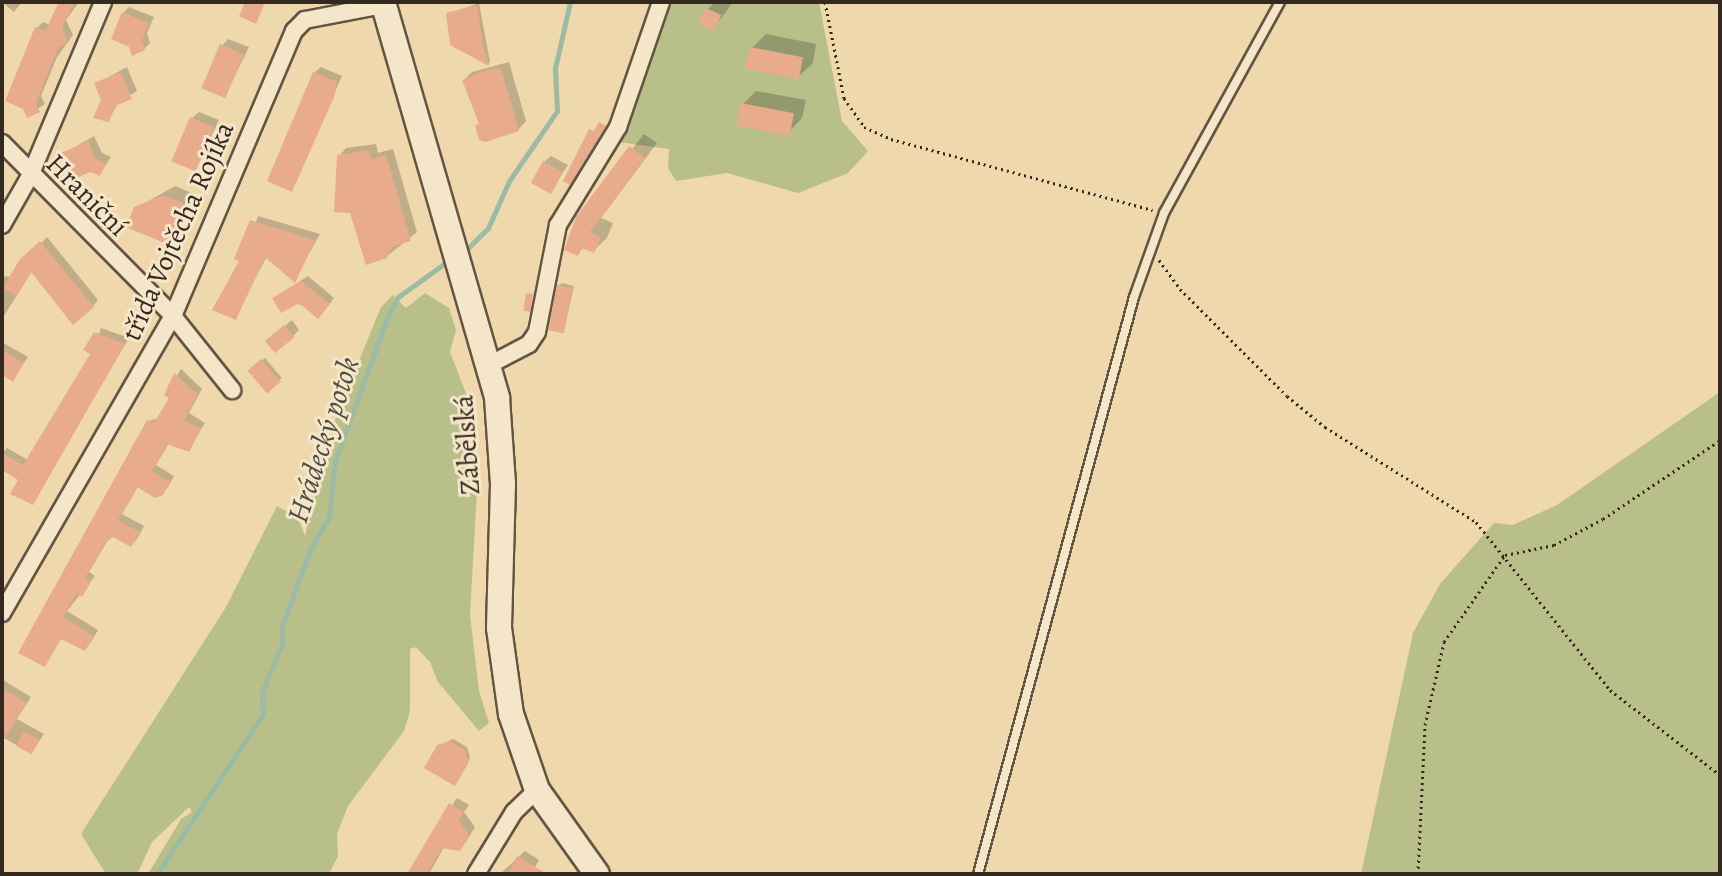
<!DOCTYPE html>
<html>
<head>
<meta charset="utf-8">
<style>
  body { margin:0 }
  #map { position:relative; width:1722px; height:876px; overflow:hidden; background:#efd8ac; font-family:Alegreya,serif }
  div>[style] { position:absolute }
  [style*='--x'] { left:calc(var(--x)*1px); top:calc(var(--y)*1px); width:calc(var(--w)*1px); rotate:calc(var(--a)*1deg) }
  .green>* { inset:0; background:#b9bf89 }
  .shadow>* { inset:0; background:#0003; transform-origin:0 0 }
  .stream>* { height:5px; margin:-2.5px; padding:0 2.5px; transform-origin:2.5px; border-radius:2.5px; background:#9bbba4 }
  .building>* { inset:0; background:#e8ab8b; transform-origin:0 0 }
  .path>* { height:3px; margin-top:-1.5px; transform-origin:0; background:repeating-linear-gradient(90deg,#342920 0 2px,transparent 0 6px) }
  .roads { filter:drop-shadow(2px 0 #635543) drop-shadow(-2px 0 #635543) drop-shadow(0 2px #635543) drop-shadow(0 -2px #635543) }
  .service>* { height:8px; margin:-4px; padding:0 4px; transform-origin:4px; border-radius:4px; background:#f5e6c9 }
  .minor>* { height:16px; margin:-8px; padding:0 8px; transform-origin:8px; border-radius:8px; background:#f5e6c9 }
  .secondary>* { height:24px; margin:-12px; padding:0 12px; transform-origin:12px; border-radius:12px; background:#f5e6c9 }
  span { translate:-50% -50%; white-space:nowrap; text-align:center; line-height:1.15; -webkit-text-stroke:6px #f5e6c9; paint-order:stroke }
  .street-label { font-size:28px; color:#342920 }
  .water-label { font-size:30px; color:#4e4e41; font-style:italic }
  .frame { position:absolute; inset:0; border:4px solid #342920; pointer-events:none }
</style>
</head>
<body>
<div id="map">
  <div class="green">
    <div style="clip-path:polygon(670px 2px,819px 2px,842px 121px,868px 151px,848px 173px,798px 193px,727px 173px,676px 181px,668px 168px,669px 149px,618px 142px)"></div>
    <div style="clip-path:polygon(425px 293px,449px 308px,456px 330px,450px 352px,472px 409px,478px 472px,470px 615px,479px 691px,489px 723px,479px 731px,438px 682px,430px 662px,416px 647px,410px 649px,410px 711px,404px 731px,348px 806px,337px 834px,338px 856px,329px 874px,148px 874px,181px 819px,192px 812px,189px 807px,152px 842px,137px 874px,106px 874px,81px 834px,226px 607px,277px 506px,298px 518px,305px 536px,336px 417px,381px 307px,393px 295px,406px 308px)"></div>
    <div style="clip-path:polygon(1720px 392px,1720px 874px,1361px 874px,1413px 633px,1440px 584px,1494px 523px,1513px 525px,1557px 505px)"></div>
  </div>
  <div class="shadow">
    <div style="clip-path:polygon(2px 2px,22px 2px,14px 12px)"></div>
    <div style="clip-path:polygon(61px 2px,79px 2px,66px 20px,73px 35px,57px 57px,41px 96px,45px 104px,28px 115px,37px 28px,43px 22px,50px 25px)"></div>
    <div style="clip-path:polygon(715px 2px,733px 2px,714px 28px,707px 10px)"></div>
    <div style="clip-path:polygon(479px 3px,490px 62px,488px 64px,448px 14px)"></div>
    <div style="clip-path:polygon(129px 7px,154px 17px,147px 33px,150px 43px,144px 49px,123px 13px)"></div>
    <div style="clip-path:polygon(766px 34px,816px 44px,813px 63px,799px 76px,752px 48px)"></div>
    <div style="clip-path:polygon(228px 39px,249px 47px,225px 96px,222px 46px)"></div>
    <div style="clip-path:polygon(509px 62px,526px 121px,518px 130px,477px 126px,481px 122px,464px 80px,472px 72px)"></div>
    <div style="clip-path:polygon(127px 67px,137px 91px,119px 102px,107px 122px,96px 117px,103px 100px,96px 84px)"></div>
    <div style="clip-path:polygon(321px 67px,342px 76px,291px 190px,314px 73px)"></div>
    <div style="clip-path:polygon(756px 91px,806px 100px,802px 118px,789px 132px,743px 104px)"></div>
    <div style="clip-path:polygon(199px 112px,219px 120px,196px 169px,192px 118px)"></div>
    <div style="clip-path:polygon(644px 134px,657px 143px,601px 218px,613px 223px,607px 238px,593px 251px,584px 247px,577px 254px,577px 218px)"></div>
    <div style="clip-path:polygon(94px 136px,102px 153px,111px 157px,100px 174px,63px 154px)"></div>
    <div style="clip-path:polygon(376px 144px,378px 153px,393px 149px,417px 232px,386px 257px,352px 211px,339px 156px,346px 148px)"></div>
    <div style="clip-path:polygon(551px 156px,568px 165px,550px 191px,544px 162px)"></div>
    <div style="clip-path:polygon(175px 186px,192px 193px,176px 231px,166px 241px,136px 208px)"></div>
    <div style="clip-path:polygon(258px 216px,320px 234px,294px 280px,267px 256px,235px 317px,242px 260px)"></div>
    <div style="clip-path:polygon(47px 237px,98px 300px,93px 306px,32px 271px,2px 319px,2px 276px,11px 277px)"></div>
    <div style="clip-path:polygon(308px 276px,334px 298px,324px 311px,274px 298px)"></div>
    <div style="clip-path:polygon(562px 283px,574px 286px,564px 330px,559px 286px)"></div>
    <div style="clip-path:polygon(292px 320px,299px 330px,293px 336px,274px 335px)"></div>
    <div style="clip-path:polygon(101px 328px,129px 338px,33px 502px,21px 479px,2px 468px,2px 453px,7px 448px,28px 460px,92px 354px)"></div>
    <div style="clip-path:polygon(2px 342px,28px 357px,13px 379px,2px 373px)"></div>
    <div style="left:265px;top:358px;width:26px;height:19px;rotate:50deg"></div>
    <div style="clip-path:polygon(181px 369px,202px 389px,189px 413px,205px 423px,188px 449px,169px 443px,156px 465px,174px 476px,168px 487px,162px 493px,139px 485px,122px 514px,144px 526px,137px 539px,131px 545px,113px 534px,109px 538px,89px 572px,95px 576px,67px 611px,98px 630px,91px 642px,85px 648px,62px 637px,44px 665px,21px 652px,149px 421px,159px 418px,172px 397px,166px 394px)"></div>
    <div style="clip-path:polygon(3px 680px,31px 697px,17px 719px,44px 734px,31px 753px,2px 737px)"></div>
    <div style="clip-path:polygon(453px 739px,467px 747px,470px 758px,457px 781px,438px 746px)"></div>
    <div style="clip-path:polygon(457px 798px,469px 805px,464px 812px,475px 827px,466px 842px,459px 849px,444px 847px,429px 874px,409px 874px)"></div>
    <div style="clip-path:polygon(525px 851px,539px 860px,531px 874px,500px 874px)"></div>
  </div>
  <div class="stream">
    <div style="--x:464;--y:252;--w:34;--a:-45"></div>
    <div style="--x:488;--y:228;--w:51;--a:-65.9"></div>
    <div style="--x:509;--y:181;--w:85;--a:-55.6"></div>
    <div style="--x:557;--y:111;--w:43;--a:-92.7"></div>
    <div style="--x:555;--y:68;--w:68;--a:-77.2"></div>
    <div style="--x:157;--y:874;--w:192;--a:-56.5"></div>
    <div style="--x:263;--y:714;--w:21;--a:-93"></div>
    <div style="--x:262;--y:693;--w:54;--a:-68.2"></div>
    <div style="--x:282;--y:643;--w:17;--a:-90"></div>
    <div style="--x:282;--y:626;--w:81;--a:-69.8"></div>
    <div style="--x:310;--y:550;--w:38;--a:-60"></div>
    <div style="--x:329;--y:517;--w:56;--a:-83.9"></div>
    <div style="--x:335;--y:461;--w:155;--a:-70"></div>
    <div style="--x:388;--y:315;--w:21;--a:-61"></div>
    <div style="--x:398;--y:297;--w:62;--a:-35.8"></div>
  </div>
  <div class="building">
    <div style="clip-path:polygon(59px 2px,75px 2px,62px 27px,68px 43px,59px 47px,51px 65px,36px 103px,40px 112px,27px 118px,23px 109px,5px 101px,35px 27px,45px 31px)"></div>
    <div style="clip-path:polygon(245px 2px,265px 2px,256px 24px,239px 16px)"></div>
    <div style="clip-path:polygon(477px 5px,483px 45px,489px 66px,450px 45px,446px 13px)"></div>
    <div style="left:706px;top:8px;width:17px;height:17px;rotate:25deg"></div>
    <div style="clip-path:polygon(122px 12px,149px 23px,142px 41px,145px 50px,132px 56px,129px 47px,111px 39px)"></div>
    <div style="left:220px;top:44px;width:26px;height:48px;rotate:23deg"></div>
    <div style="left:750px;top:47px;width:54px;height:22px;rotate:11deg"></div>
    <div style="clip-path:polygon(489px 69px,501px 69px,519px 131px,485px 142px,479px 140px,475px 125px,479px 124px,462px 80px)"></div>
    <div style="clip-path:polygon(121px 72px,132px 99px,115px 106px,109px 122px,93px 118px,101px 100px,94px 83px)"></div>
    <div style="clip-path:polygon(313px 72px,337px 82px,334px 97px,292px 192px,267px 181px)"></div>
    <div style="left:741px;top:103px;width:54px;height:23px;rotate:11deg"></div>
    <div style="left:190px;top:117px;width:26px;height:48px;rotate:23deg"></div>
    <div style="clip-path:polygon(599px 122px,606px 126px,570px 185px,563px 181px,589px 129px,594px 131px)"></div>
    <div style="clip-path:polygon(88px 141px,96px 159px,106px 163px,100px 176px,90px 172px,72px 180px,61px 153px)"></div>
    <div style="clip-path:polygon(629px 146px,645px 158px,590px 232px,601px 237px,594px 253px,582px 248px,578px 256px,564px 250px,576px 217px)"></div>
    <div style="clip-path:polygon(369px 150px,371px 159px,386px 155px,411px 241px,392px 247px,387px 258px,366px 265px,350px 213px,334px 212px,337px 155px)"></div>
    <div style="left:543px;top:161px;width:23px;height:25px;rotate:29deg"></div>
    <div style="clip-path:polygon(163px 195px,183px 203px,167px 244px,126px 227px,134px 207px)"></div>
    <div style="clip-path:polygon(250px 220px,315px 240px,295px 283px,265px 257px,236px 320px,212px 310px,239px 261px,234px 259px)"></div>
    <div style="clip-path:polygon(40px 241px,94px 307px,73px 325px,31px 272px,17px 296px,3px 288px,20px 259px)"></div>
    <div style="clip-path:polygon(301px 281px,330px 304px,318px 319px,299px 303px,281px 313px,272px 298px)"></div>
    <div style="left:557px;top:285px;width:16px;height:46px;rotate:11deg"></div>
    <div style="left:526px;top:293px;width:7px;height:18px;rotate:8deg"></div>
    <div style="left:284px;top:325px;width:16px;height:25px;rotate:50deg"></div>
    <div style="clip-path:polygon(94px 332px,125px 344px,33px 505px,10px 494px,18px 480px,2px 470px,2px 453px,23px 465px,90px 354px,83px 350px)"></div>
    <div style="clip-path:polygon(2px 350px,24px 363px,13px 382px,2px 375px)"></div>
    <div style="left:261px;top:359px;width:30px;height:18px;rotate:49deg"></div>
    <div style="clip-path:polygon(174px 373px,198px 395px,184px 420px,201px 429px,189px 452px,167px 444px,152px 471px,170px 482px,163px 495px,155px 498px,137px 487px,118px 520px,140px 532px,131px 547px,113px 537px,105px 543px,85px 578px,91px 582px,82px 597px,76px 594px,63px 617px,94px 636px,85px 651px,61px 639px,45px 667px,18px 653px,147px 420px,154px 423px,169px 398px,164px 395px)"></div>
    <div style="clip-path:polygon(2px 688px,27px 703px,2px 742px)"></div>
    <div style="left:24px;top:731px;width:18px;height:17px;rotate:29deg"></div>
    <div style="clip-path:polygon(450px 741px,465px 750px,469px 762px,455px 786px,424px 768px,437px 745px)"></div>
    <div style="clip-path:polygon(449px 803px,464px 812px,459px 820px,469px 835px,465px 843px,460px 851px,442px 848px,427px 874px,407px 874px)"></div>
    <div style="clip-path:polygon(517px 856px,547px 874px,507px 874px)"></div>
  </div>
  <div class="path">
    <div style="--x:825;--y:2;--w:98;--a:78.8"></div>
    <div style="--x:844;--y:98;--w:35;--a:55"></div>
    <div style="--x:864;--y:127;--w:30;--a:24"></div>
    <div style="--x:891;--y:139;--w:271;--a:15.2"></div>
    <div style="--x:1159;--y:260;--w:36;--a:54"></div>
    <div style="--x:1180;--y:289;--w:151;--a:45"></div>
    <div style="--x:1287;--y:396;--w:49;--a:39.2"></div>
    <div style="--x:1325;--y:427;--w:178;--a:32.2"></div>
    <div style="--x:1476;--y:522;--w:215;--a:51.4"></div>
    <div style="--x:1610;--y:690;--w:139;--a:37.7"></div>
    <div style="--x:1418;--y:874;--w:149;--a:-87.3"></div>
    <div style="--x:1425;--y:725;--w:85;--a:-77.1"></div>
    <div style="--x:1444;--y:642;--w:106;--a:-55"></div>
    <div style="--x:1505;--y:555;--w:50;--a:-11.5"></div>
    <div style="--x:1554;--y:545;--w:55;--a:-28"></div>
    <div style="--x:1603;--y:519;--w:141;--a:-34"></div>
  </div>
  <div class="roads">
    <div class="service">
      <div style="--x:978;--y:874;--w:598;--a:-74.87"></div>
      <div style="--x:1134;--y:297;--w:89;--a:-70.3"></div>
      <div style="--x:1164;--y:213;--w:241;--a:-61.2"></div>
    </div>
    <div class="minor">
      <div style="--x:2;--y:143;--w:243;--a:45.3"></div>
      <div style="--x:173;--y:316;--w:95;--a:51.4"></div>
      <div style="--x:2;--y:225;--w:56;--a:-60.3"></div>
      <div style="--x:30;--y:176;--w:189;--a:-67.2"></div>
      <div style="--x:489;--y:365;--w:45;--a:-27.7"></div>
      <div style="--x:529;--y:344;--w:14;--a:-56"></div>
      <div style="--x:537;--y:332;--w:109;--a:-78.9"></div>
      <div style="--x:558;--y:225;--w:115;--a:-58.5"></div>
      <div style="--x:618;--y:127;--w:132;--a:-71"></div>
      <div style="--x:2;--y:613;--w:343;--a:-60.1"></div>
      <div style="--x:173;--y:316;--w:310;--a:-67"></div>
      <div style="--x:294;--y:31;--w:16;--a:-45"></div>
      <div style="--x:305;--y:20;--w:79;--a:-10.9"></div>
      <div style="--x:476;--y:874;--w:73;--a:-58.5"></div>
      <div style="--x:514;--y:812;--w:32;--a:-44"></div>
    </div>
    <div class="secondary">
      <div style="--x:383;--y:2;--w:412;--a:73.9"></div>
      <div style="--x:497;--y:398;--w:86;--a:86"></div>
      <div style="--x:503;--y:484;--w:144;--a:91.6"></div>
      <div style="--x:499;--y:628;--w:87;--a:82.1"></div>
      <div style="--x:511;--y:714;--w:80;--a:71.1"></div>
      <div style="--x:537;--y:790;--w:103;--a:54.5"></div>
    </div>
  </div>
  <div class="street-label">
    <span style="left:87px;top:195px;rotate:45deg">Hraniční</span>
    <span style="left:178px;top:231px;rotate:-66deg">třída Vojtěcha Rojíka</span>
    <span style="left:467px;top:445px;rotate:-94deg">Zábělská</span>
  </div>
  <div class="water-label">
    <span style="left:323px;top:440px;rotate:-72deg">Hrádecký potok</span>
  </div>
  <div class="frame"></div>
</div>
</body>
</html>
